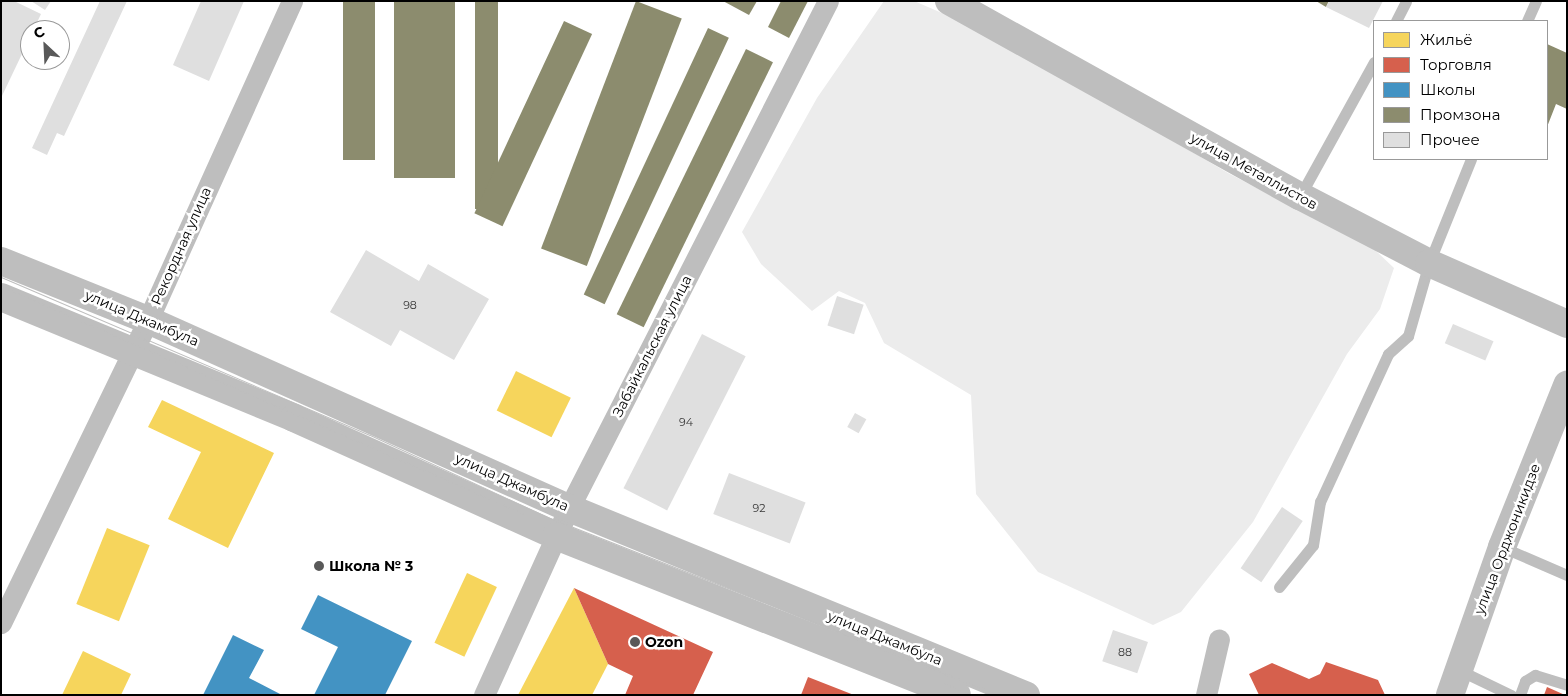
<!DOCTYPE html>
<html>
<head>
<meta charset="utf-8">
<style>
  body { margin:0 }
  #map { position:relative; width:1568px; height:696px; overflow:hidden; background:#fff; font-family:Montserrat,sans-serif }
  div>[style] { position:absolute }
  [style*='--x'] { left:calc(var(--x)*1px); top:calc(var(--y)*1px); width:calc(var(--w)*1px); rotate:calc(var(--a)*1deg) }
  .green>* { inset:0; background:#ececec }
  .homes>* { inset:0; background:#f6d55c; transform-origin:0 0 }
  .shops>* { inset:0; background:#d6604d }
  .schools>* { inset:0; background:#4393c3 }
  .industry>* { inset:0; background:#8c8c6e; transform-origin:0 0 }
  .building>* { inset:0; background:#dfdfdf; transform-origin:0 0 }
  .service>* { height:11px; margin:-5.5px; padding:0 5.5px; transform-origin:5.5px; border-radius:5.5px; background:#bebebe }
  .minor>* { height:21px; margin:-10.5px; padding:0 10.5px; transform-origin:10.5px; border-radius:10.5px; background:#bebebe }
  .tertiary>* { height:28px; margin:-14px; padding:0 14px; transform-origin:14px; border-radius:14px; background:#bebebe }
  .tram>* { height:1px; margin:-0.5px; padding:0 0.5px; transform-origin:0.5px; border-radius:0.5px; background:#bebebe }
  .dots>* { width:14px; height:14px; translate:-50% -50%; box-sizing:border-box; border:2px solid #fff; border-radius:50% }
  span { translate:-50% -50%; white-space:nowrap; text-align:center; line-height:1.15; -webkit-text-stroke:5px #fff; paint-order:stroke }
  .number-label { font-size:11px; color:#383838 }
  .number-label span { -webkit-text-stroke-width:0 }
  .street-label { font-size:14px; color:#000 }
  .poi-label { font-size:14px; color:#000; font-weight:700 }
  .left { translate:0 -50%; text-align:left }
  .frame { position:absolute; inset:0; border:2px solid #000; pointer-events:none }
  .legend { position:absolute; left:1373px; top:20px; width:175px; height:140px; box-sizing:border-box; background:#fff; border:1px solid #999; margin:0; padding:6px 9px; list-style:none; font-size:15px; color:#000 }
  .legend li { display:flex; align-items:center; gap:10px; height:25px }
  .legend b { width:25px; border:1px solid #999 }
  .north { position:absolute; left:20px; top:20px; width:50px; height:50px; box-sizing:border-box; background:#fff; border:1px solid #999; border-radius:50%; rotate:335deg; font-size:14px; font-weight:700; line-height:20px; text-align:center; color:#000 }
  .north::after { content:''; display:block; margin:auto; width:18px; height:22px; background:#595959; clip-path:polygon(50% 0,100% 100%,50% 72%,0 100%) }
</style>
</head>
<body>
<div id="map">
  <div class="green">
    <div style="clip-path:polygon(884px 1px,914px 1px,991px 34px,1228px 173px,1374px 249px,1394px 268px,1380px 309px,1347px 354px,1253px 522px,1181px 612px,1153px 625px,1038px 572px,976px 494px,971px 395px,884px 343px,865px 303px,839px 291px,812px 311px,761px 264px,742px 232px,817px 98px)"></div>
  </div>
  <div class="homes">
    <div style="left:516px;top:371px;width:61px;height:44px;rotate:26deg"></div>
    <div style="clip-path:polygon(162px 400px,274px 453px,228px 548px,168px 519px,201px 452px,148px 427px)"></div>
    <div style="left:107px;top:528px;width:46px;height:82px;rotate:22deg"></div>
    <div style="left:467px;top:573px;width:33px;height:77px;rotate:25deg"></div>
    <div style="clip-path:polygon(574px 588px,608px 664px,592px 695px,518px 695px)"></div>
    <div style="clip-path:polygon(83px 651px,131px 674px,121px 695px,62px 695px)"></div>
  </div>
  <div class="shops">
    <div style="clip-path:polygon(574px 588px,713px 652px,693px 695px,625px 695px,633px 676px,608px 664px)"></div>
    <div style="clip-path:polygon(1326px 662px,1378px 680px,1385px 695px,1259px 695px,1249px 674px,1272px 663px,1309px 679px,1320px 674px)"></div>
    <div style="clip-path:polygon(808px 677px,854px 695px,801px 695px)"></div>
    <div style="clip-path:polygon(1547px 687px,1565px 695px,1544px 695px)"></div>
  </div>
  <div class="schools">
    <div style="clip-path:polygon(318px 595px,412px 641px,385px 695px,314px 695px,338px 647px,301px 629px)"></div>
    <div style="clip-path:polygon(233px 635px,264px 650px,249px 678px,282px 695px,203px 695px)"></div>
  </div>
  <div class="industry">
    <div style="left:343px;top:1px;width:32px;height:159px"></div>
    <div style="left:394px;top:1px;width:61px;height:177px"></div>
    <div style="left:475px;top:1px;width:23px;height:208px"></div>
    <div style="left:636px;top:1px;width:49px;height:265px;rotate:21deg"></div>
    <div style="clip-path:polygon(723px 1px,757px 1px,749px 15px)"></div>
    <div style="clip-path:polygon(781px 1px,808px 1px,789px 38px,768px 27px)"></div>
    <div style="clip-path:polygon(1316px 1px,1329px 1px,1326px 7px)"></div>
    <div style="left:564px;top:21px;width:31px;height:212px;rotate:25deg"></div>
    <div style="left:708px;top:28px;width:23px;height:294px;rotate:25deg"></div>
    <div style="clip-path:polygon(1547px 44px,1567px 53px,1567px 109px,1556px 104px,1547px 127px)"></div>
    <div style="left:746px;top:49px;width:30px;height:295px;rotate:26deg"></div>
  </div>
  <div class="building">
    <div style="clip-path:polygon(1px 1px,14px 1px,41px 14px,1px 98px)"></div>
    <div style="clip-path:polygon(31px 1px,51px 1px,45px 10px)"></div>
    <div style="clip-path:polygon(100px 1px,127px 1px,64px 136px,57px 133px,47px 155px,32px 148px)"></div>
    <div style="clip-path:polygon(201px 1px,244px 1px,209px 81px,173px 65px)"></div>
    <div style="clip-path:polygon(1329px 1px,1383px 1px,1369px 28px,1326px 7px)"></div>
    <div style="clip-path:polygon(366px 250px,419px 281px,428px 264px,489px 299px,454px 360px,400px 330px,391px 346px,330px 312px)"></div>
    <div style="left:837px;top:296px;width:28px;height:31px;rotate:18deg"></div>
    <div style="left:1453px;top:324px;width:44px;height:21px;rotate:23deg"></div>
    <div style="left:702px;top:334px;width:49px;height:173px;rotate:27deg"></div>
    <div style="left:855px;top:413px;width:13px;height:16px;rotate:29deg"></div>
    <div style="left:729px;top:473px;width:82px;height:44px;rotate:21deg"></div>
    <div style="left:1282px;top:507px;width:25px;height:74px;rotate:34deg"></div>
    <div style="left:1113px;top:630px;width:37px;height:33px;rotate:19deg"></div>
  </div>
  <div class="service">
    <div style="--x:1396;--y:21;--w:22;--a:-63"></div>
    <div style="--x:1527;--y:21;--w:22;--a:-66"></div>
    <div style="--x:1300;--y:196;--w:153;--a:-61.1"></div>
    <div style="--x:1502;--y:547;--w:71;--a:23.3"></div>
    <div style="--x:1279;--y:587;--w:54;--a:-51"></div>
    <div style="--x:1313;--y:545;--w:44;--a:-80.8"></div>
    <div style="--x:1320;--y:502;--w:163;--a:-65.3"></div>
    <div style="--x:1388;--y:354;--w:27;--a:-42"></div>
    <div style="--x:1408;--y:336;--w:76;--a:-74"></div>
    <div style="--x:1429;--y:263;--w:112;--a:-68"></div>
    <div style="--x:1459;--y:670;--w:58;--a:25.7"></div>
    <div style="--x:1520;--y:695;--w:15;--a:-70"></div>
    <div style="--x:1525;--y:681;--w:12;--a:-31"></div>
    <div style="--x:1535;--y:675;--w:34;--a:17"></div>
  </div>
  <div class="minor">
    <div style="--x:1;--y:623;--w:337;--a:-64.1"></div>
    <div style="--x:148;--y:320;--w:350;--a:-65.7"></div>
    <div style="--x:484;--y:695;--w:205;--a:-65.6"></div>
    <div style="--x:569;--y:508;--w:569;--a:-62.94"></div>
    <div style="--x:1206;--y:695;--w:57;--a:-76.9"></div>
  </div>
  <div class="tertiary">
    <div style="--x:949;--y:1;--w:402;--a:29.1"></div>
    <div style="--x:1300;--y:196;--w:145;--a:27.4"></div>
    <div style="--x:1429;--y:263;--w:151;--a:23.8"></div>
    <div style="--x:1;--y:261;--w:158;--a:21.9"></div>
    <div style="--x:148;--y:320;--w:461;--a:24.1"></div>
    <div style="--x:569;--y:508;--w:494;--a:22.3"></div>
    <div style="--x:1;--y:297;--w:317;--a:22.4"></div>
    <div style="--x:294;--y:418;--w:287;--a:24.2"></div>
    <div style="--x:556;--y:536;--w:431;--a:21.6"></div>
    <div style="--x:1450;--y:695;--w:157;--a:-70.6"></div>
    <div style="--x:1502;--y:547;--w:175;--a:-68.1"></div>
  </div>
  <div class="tram">
    <div style="--x:1;--y:277;--w:401;--a:23.2"></div>
    <div style="--x:370;--y:435;--w:198;--a:24.8"></div>
    <div style="--x:550;--y:518;--w:483;--a:21.5"></div>
    <div style="--x:1;--y:286;--w:571;--a:23.55"></div>
    <div style="--x:943;--y:683;--w:32;--a:22"></div>
  </div>
  <div class="dots">
    <div style="left:319px;top:566px;background:#595959"></div>
    <div style="left:635px;top:642px;background:#595959"></div>
  </div>
  <div class="number-label">
    <span style="left:410px;top:305px">98</span>
    <span style="left:686px;top:422px">94</span>
    <span style="left:759px;top:508px">92</span>
    <span style="left:1125px;top:652px">88</span>
  </div>
  <div class="street-label">
    <span style="left:1254px;top:171px;rotate:29deg">улица Металлистов</span>
    <span style="left:181px;top:246px;rotate:-66deg">Рекордная улица</span>
    <span style="left:142px;top:318px;rotate:23deg">улица Джамбула</span>
    <span style="left:652px;top:346px;rotate:-63deg">Забайкальская улица</span>
    <span style="left:512px;top:482px;rotate:24deg">улица Джамбула</span>
    <span style="left:1507px;top:539px;rotate:-69deg">улица Орджоникидзе</span>
    <span style="left:885px;top:638px;rotate:22deg">улица Джамбула</span>
  </div>
  <div class="poi-label">
    <span class="left" style="left:329px;top:566px">Школа № 3</span>
    <span class="left" style="left:645px;top:642px">Ozon</span>
  </div>
  <div class="frame"></div>
  <ul class="legend">
  <li><b style="height:14px;background:#f6d55c"></b>Жильё</li>
  <li><b style="height:14px;background:#d6604d"></b>Торговля</li>
  <li><b style="height:14px;background:#4393c3"></b>Школы</li>
  <li><b style="height:14px;background:#8c8c6e"></b>Промзона</li>
  <li><b style="height:14px;background:#dfdfdf"></b>Прочее</li>
  </ul>
  <div class="north">С</div>
</div>
</body>
</html>
